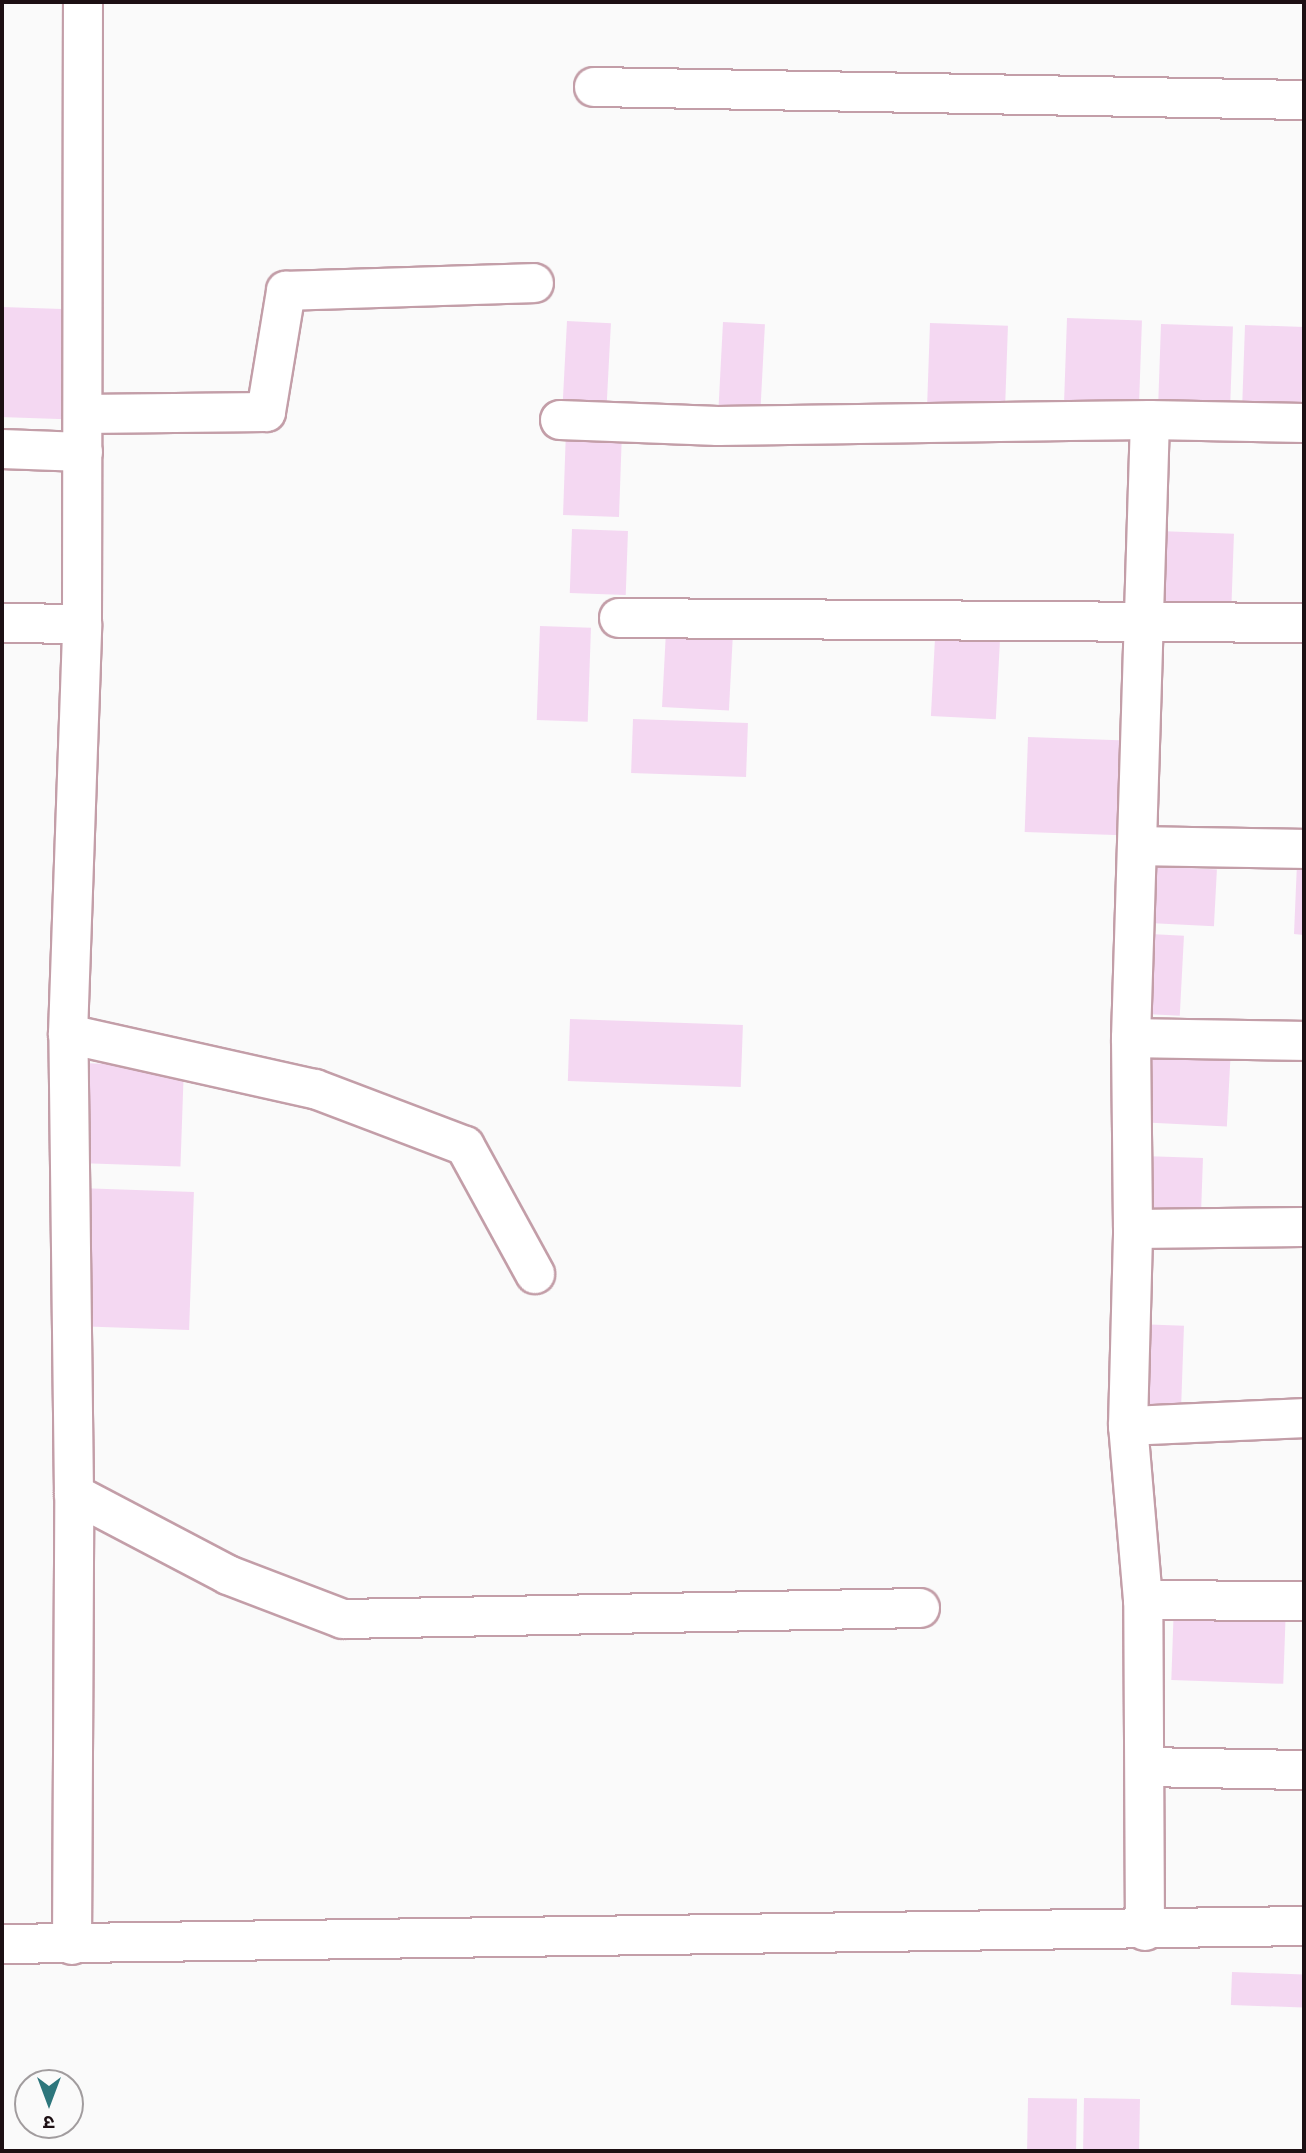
<!DOCTYPE html>
<html>
<head>
<meta charset="utf-8">
<style>
  body { margin:0 }
  #map { position:relative; width:1306px; height:2153px; overflow:hidden; background:#fafafa; font-family:Barlow,"Noto Sans Devanagari",sans-serif }
  div>[style] { position:absolute }
  [style*='--x'] { left:calc(var(--x)*1px); top:calc(var(--y)*1px); width:calc(var(--w)*1px); rotate:calc(var(--a)*1deg) }
  .building>* { inset:0; background:#f4d8f2; transform-origin:0 0 }
  .roads { filter:drop-shadow(2px 0 #c39ea8) drop-shadow(-2px 0 #c39ea8) drop-shadow(0 2px #c39ea8) drop-shadow(0 -2px #c39ea8) }
  .minor>* { height:38px; margin:-19px; padding:0 19px; transform-origin:19px; border-radius:19px; background:#fff }
  span { translate:-50% -50%; white-space:nowrap; text-align:center; line-height:1.15; -webkit-text-stroke:5px #fafafa; paint-order:stroke }
  .frame { position:absolute; inset:0; border:4px solid #1c0f13; pointer-events:none }
  .north { position:absolute; left:14px; top:2069px; width:70px; height:70px; box-sizing:border-box; background:#fafafa; border:2px solid #a19c9e; border-radius:50%; rotate:180deg; font-size:19px; font-weight:700; line-height:28px; text-align:center; color:#1c0f13 }
  .north::after { content:''; display:block; margin:auto; width:24px; height:32px; background:#2d767c; clip-path:polygon(50% 0,100% 100%,50% 72%,0 100%) }
</style>
</head>
<body>
<div id="map">
  <div class="building">
    <div style="left:2px;top:307px;width:75px;height:110px;rotate:2deg"></div>
    <div style="left:1067px;top:318px;width:75px;height:84px;rotate:2deg"></div>
    <div style="left:567px;top:321px;width:44px;height:80px;rotate:3deg"></div>
    <div style="left:723px;top:322px;width:42px;height:84px;rotate:3deg"></div>
    <div style="left:930px;top:323px;width:78px;height:84px;rotate:2deg"></div>
    <div style="left:1161px;top:324px;width:72px;height:79px;rotate:2deg"></div>
    <div style="left:1245px;top:325px;width:59px;height:79px;rotate:2deg"></div>
    <div style="left:566px;top:430px;width:56px;height:85px;rotate:2deg"></div>
    <div style="left:572px;top:529px;width:56px;height:64px;rotate:2deg"></div>
    <div style="left:1158px;top:531px;width:76px;height:79px;rotate:2deg"></div>
    <div style="left:540px;top:626px;width:51px;height:94px;rotate:2deg"></div>
    <div style="left:666px;top:631px;width:67px;height:76px;rotate:3deg"></div>
    <div style="left:935px;top:638px;width:65px;height:78px;rotate:3deg"></div>
    <div style="left:633px;top:719px;width:115px;height:54px;rotate:2deg"></div>
    <div style="left:1028px;top:737px;width:98px;height:95px;rotate:2deg"></div>
    <div style="clip-path:polygon(1297px 863px,1304px 863px,1304px 935px,1294px 934px)"></div>
    <div style="left:1152px;top:866px;width:65px;height:57px;rotate:3deg"></div>
    <div style="left:1150px;top:934px;width:34px;height:80px;rotate:3deg"></div>
    <div style="left:570px;top:1019px;width:173px;height:62px;rotate:2deg"></div>
    <div style="left:1141px;top:1045px;width:90px;height:77px;rotate:3deg"></div>
    <div style="left:81px;top:1063px;width:103px;height:100px;rotate:2deg"></div>
    <div style="left:1143px;top:1156px;width:60px;height:55px;rotate:2deg"></div>
    <div style="left:78px;top:1188px;width:116px;height:138px;rotate:2deg"></div>
    <div style="left:1136px;top:1324px;width:48px;height:83px;rotate:2deg"></div>
    <div style="left:1174px;top:1603px;width:112px;height:77px;rotate:2deg"></div>
    <div style="left:1232px;top:1972px;width:72px;height:33px;rotate:2deg"></div>
    <div style="left:1028px;top:2098px;width:49px;height:53px;rotate:1deg"></div>
    <div style="left:1084px;top:2098px;width:56px;height:53px;rotate:1deg"></div>
  </div>
  <div class="roads">
    <div class="minor">
      <div style="--x:594;--y:87;--w:710;--a:1.05"></div>
      <div style="--x:83;--y:414;--w:183;--a:-0.6"></div>
      <div style="--x:266;--y:412;--w:123;--a:-80.6"></div>
      <div style="--x:286;--y:291;--w:248;--a:-1.8"></div>
      <div style="--x:560;--y:420;--w:158;--a:2.2"></div>
      <div style="--x:718;--y:426;--w:432;--a:-0.8"></div>
      <div style="--x:1150;--y:420;--w:154;--a:1.1"></div>
      <div style="--x:2;--y:449;--w:81;--a:2.1"></div>
      <div style="--x:619;--y:618;--w:685;--a:0.42"></div>
      <div style="--x:2;--y:623;--w:80;--a:0.7"></div>
      <div style="--x:1138;--y:846;--w:166;--a:1"></div>
      <div style="--x:68;--y:1034;--w:253;--a:12.6"></div>
      <div style="--x:315;--y:1089;--w:160;--a:20.8"></div>
      <div style="--x:465;--y:1146;--w:146;--a:61.3"></div>
      <div style="--x:1131;--y:1038;--w:173;--a:1"></div>
      <div style="--x:1133;--y:1229;--w:171;--a:-0.7"></div>
      <div style="--x:1128;--y:1426;--w:176;--a:-2.6"></div>
      <div style="--x:74;--y:1494;--w:174;--a:27.7"></div>
      <div style="--x:228;--y:1575;--w:123;--a:20.9"></div>
      <div style="--x:343;--y:1619;--w:577;--a:-1.09"></div>
      <div style="--x:1143;--y:1600;--w:161;--a:0.4"></div>
      <div style="--x:1145;--y:1767;--w:159;--a:1.1"></div>
      <div style="--x:1145;--y:1931;--w:331;--a:-90.3"></div>
      <div style="--x:1143;--y:1600;--w:175;--a:-94.9"></div>
      <div style="--x:1128;--y:1426;--w:197;--a:-88.5"></div>
      <div style="--x:1133;--y:1229;--w:191;--a:-90.6"></div>
      <div style="--x:1131;--y:1038;--w:618;--a:-88.24"></div>
      <div style="--x:2;--y:1944;--w:1302;--a:-0.79"></div>
      <div style="--x:72;--y:1945;--w:451;--a:-89.7"></div>
      <div style="--x:74;--y:1494;--w:460;--a:-90.7"></div>
      <div style="--x:68;--y:1034;--w:410;--a:-88"></div>
      <div style="--x:82;--y:624;--w:622;--a:-89.91"></div>
    </div>
  </div>
  <div class="frame"></div>
  <div class="north">उ</div>
</div>
</body>
</html>
